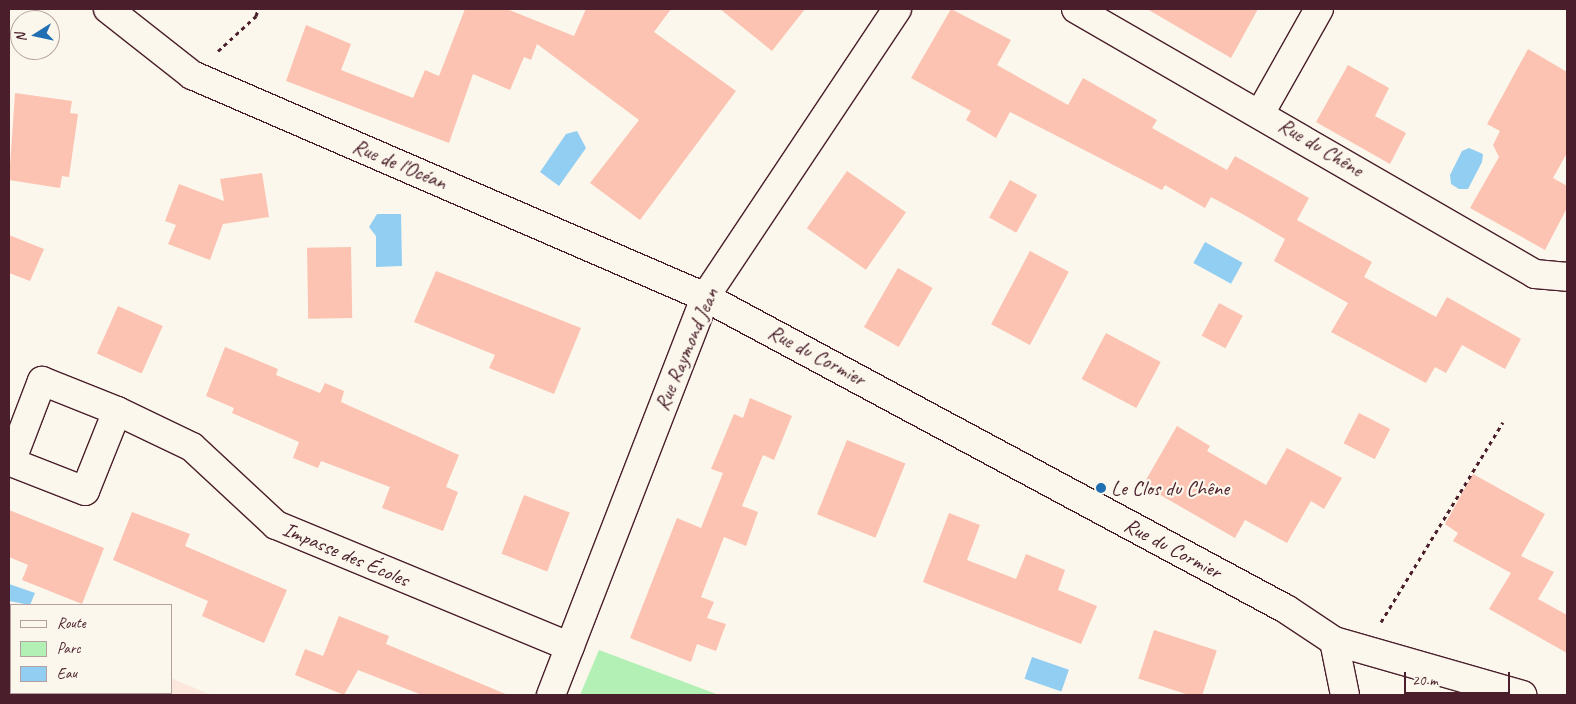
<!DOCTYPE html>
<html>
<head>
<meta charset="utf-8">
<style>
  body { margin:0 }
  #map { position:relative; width:1576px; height:704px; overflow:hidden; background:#fbf7ec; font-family:Caveat,sans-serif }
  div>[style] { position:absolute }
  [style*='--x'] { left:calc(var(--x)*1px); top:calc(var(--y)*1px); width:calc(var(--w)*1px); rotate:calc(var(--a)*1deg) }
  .built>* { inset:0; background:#fbe7db }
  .green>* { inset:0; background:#b3f0b5 }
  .water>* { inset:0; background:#92cdf2; transform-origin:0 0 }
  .building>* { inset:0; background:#fcc3b2; transform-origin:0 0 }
  .path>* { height:3px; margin-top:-1.5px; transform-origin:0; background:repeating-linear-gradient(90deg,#4a1f2b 0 4px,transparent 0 8px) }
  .roads { filter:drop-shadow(1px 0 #4a1f2b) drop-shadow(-1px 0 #4a1f2b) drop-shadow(0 1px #4a1f2b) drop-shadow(0 -1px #4a1f2b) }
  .minor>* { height:28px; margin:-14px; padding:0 14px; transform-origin:14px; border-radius:14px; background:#fbf7ec }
  .dots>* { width:14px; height:14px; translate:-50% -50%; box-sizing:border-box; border:2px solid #fbf7ec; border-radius:50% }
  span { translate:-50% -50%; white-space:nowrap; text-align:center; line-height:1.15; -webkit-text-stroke:4.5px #fbf7ec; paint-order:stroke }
  .street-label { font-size:21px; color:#4a1f2b }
  .poi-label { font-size:21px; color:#4a1f2b }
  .left { translate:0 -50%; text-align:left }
  .frame { position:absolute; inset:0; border:10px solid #4a1f2b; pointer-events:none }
  .legend { position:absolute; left:10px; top:604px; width:162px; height:90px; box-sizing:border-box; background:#fbf7ec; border:1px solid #b4a19f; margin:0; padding:6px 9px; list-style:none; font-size:15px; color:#4a1f2b }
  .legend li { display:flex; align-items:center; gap:10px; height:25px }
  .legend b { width:25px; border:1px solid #b4a19f }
  .north { position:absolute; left:10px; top:10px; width:50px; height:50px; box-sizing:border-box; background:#fbf7ec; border:1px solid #b4a19f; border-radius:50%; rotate:260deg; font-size:14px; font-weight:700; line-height:20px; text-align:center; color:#4a1f2b }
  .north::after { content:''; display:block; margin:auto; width:18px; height:22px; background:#1f6fb2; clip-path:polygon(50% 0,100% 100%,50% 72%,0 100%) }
  .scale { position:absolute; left:1404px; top:672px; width:106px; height:22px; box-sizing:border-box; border:2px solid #4a1f2b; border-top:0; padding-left:6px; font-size:15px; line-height:18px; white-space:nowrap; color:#4a1f2b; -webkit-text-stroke:4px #fbf7ec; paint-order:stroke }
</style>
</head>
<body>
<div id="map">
  <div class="built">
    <div style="clip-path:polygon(9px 610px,11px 693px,171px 693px,171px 678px,211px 695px,9px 695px)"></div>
  </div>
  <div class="green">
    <div style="clip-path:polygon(599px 650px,719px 695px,580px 695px)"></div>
  </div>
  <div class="water">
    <div style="clip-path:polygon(577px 131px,586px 148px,559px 186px,540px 172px,566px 134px)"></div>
    <div style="clip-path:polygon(1469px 148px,1483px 154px,1482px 162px,1468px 189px,1459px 189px,1451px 184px,1450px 175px,1462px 151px)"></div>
    <div style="clip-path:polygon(377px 214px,401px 214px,402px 266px,376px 267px,376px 236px,369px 227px)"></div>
    <div style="left:1205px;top:242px;width:43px;height:24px;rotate:29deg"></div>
    <div style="clip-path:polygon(9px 584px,35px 593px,30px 605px,9px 601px)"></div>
    <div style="left:1032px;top:657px;width:39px;height:23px;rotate:19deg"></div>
  </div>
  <div class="building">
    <div style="clip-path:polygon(465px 9px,507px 9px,574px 36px,586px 9px,671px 9px,654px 32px,736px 91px,640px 220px,590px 183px,639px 120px,537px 44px,531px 60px,524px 57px,510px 90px,473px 74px,449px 143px,286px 81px,306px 25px,351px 44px,341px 70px,413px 98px,425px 70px,439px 76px)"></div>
    <div style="clip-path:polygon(720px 9px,805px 9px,772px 51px)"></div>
    <div style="clip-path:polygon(951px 9px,1011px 40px,997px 65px,1068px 105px,1083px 78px,1157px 120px,1152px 128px,1227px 170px,1235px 156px,1309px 198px,1297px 220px,1372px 262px,1364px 277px,1436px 317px,1447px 297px,1521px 339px,1505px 369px,1462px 345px,1446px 373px,1435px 367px,1426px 383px,1331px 332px,1348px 303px,1274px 261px,1285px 239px,1246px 216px,1211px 197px,1205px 208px,1165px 185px,1162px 190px,1010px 112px,996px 138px,966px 120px,971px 111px,911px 78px)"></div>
    <div style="clip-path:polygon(1147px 9px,1258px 9px,1231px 58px)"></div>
    <div style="clip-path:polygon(1528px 49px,1567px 72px,1567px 153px,1553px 178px,1567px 186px,1567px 208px,1545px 250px,1470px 208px,1499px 157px,1493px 145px,1500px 131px,1487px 124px)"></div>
    <div style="clip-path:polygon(1348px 65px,1389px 88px,1375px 116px,1406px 133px,1390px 164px,1316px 122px)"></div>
    <div style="clip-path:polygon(15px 93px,72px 101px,70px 113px,78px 114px,69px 177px,62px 176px,60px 188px,9px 180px)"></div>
    <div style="left:847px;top:171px;width:72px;height:70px;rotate:35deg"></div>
    <div style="clip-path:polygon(262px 173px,269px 217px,223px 224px,210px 260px,168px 244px,176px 225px,165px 221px,179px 184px,224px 201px,220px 179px)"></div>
    <div style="left:1010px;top:180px;width:31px;height:43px;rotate:29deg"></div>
    <div style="clip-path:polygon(9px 235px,44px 249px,30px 281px,9px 273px)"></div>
    <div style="left:351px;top:247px;width:71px;height:44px;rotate:89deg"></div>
    <div style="left:1030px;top:251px;width:44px;height:83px;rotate:28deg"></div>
    <div style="left:898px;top:268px;width:40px;height:68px;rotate:30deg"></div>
    <div style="clip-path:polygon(436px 271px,581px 328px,554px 394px,489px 368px,495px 355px,414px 322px)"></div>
    <div style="left:1219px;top:303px;width:27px;height:37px;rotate:28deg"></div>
    <div style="left:118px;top:306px;width:49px;height:52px;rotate:24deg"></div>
    <div style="left:1106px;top:333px;width:62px;height:52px;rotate:28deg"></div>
    <div style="clip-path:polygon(225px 347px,278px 369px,276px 375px,320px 393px,325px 383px,344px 391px,341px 402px,459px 455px,446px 487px,458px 492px,443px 531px,382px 508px,390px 487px,321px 461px,318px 468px,293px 458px,299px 442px,232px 413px,234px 408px,206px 396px)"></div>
    <div style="clip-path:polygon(750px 398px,792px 416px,774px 460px,763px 455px,742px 506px,758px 512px,746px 546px,724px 537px,701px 597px,714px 602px,707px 618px,726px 624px,716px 651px,697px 644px,691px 662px,630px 638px,677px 518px,701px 528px,723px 473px,711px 469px,734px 414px,743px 418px)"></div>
    <div style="left:1359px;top:413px;width:35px;height:34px;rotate:27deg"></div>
    <div style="clip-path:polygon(1177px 426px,1210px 446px,1207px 451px,1266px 485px,1287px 448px,1342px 478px,1324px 509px,1311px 501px,1287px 543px,1245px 520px,1235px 538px,1143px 485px)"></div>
    <div style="left:847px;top:440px;width:63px;height:80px;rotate:22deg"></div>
    <div style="clip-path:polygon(1473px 474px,1545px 514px,1521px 556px,1554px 572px,1538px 599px,1567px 615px,1567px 653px,1489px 609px,1511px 573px,1453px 541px,1458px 533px,1445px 524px)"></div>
    <div style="left:524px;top:495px;width:49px;height:63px;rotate:21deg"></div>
    <div style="clip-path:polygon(9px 510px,104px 548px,82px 604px,22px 580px,28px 565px,9px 557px)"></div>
    <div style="clip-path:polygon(132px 512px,190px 534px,185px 546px,287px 590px,264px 643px,202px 616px,208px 601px,113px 560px)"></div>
    <div style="clip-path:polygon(949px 513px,980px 525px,967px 560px,1016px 579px,1026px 554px,1065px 570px,1058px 590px,1097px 606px,1081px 644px,923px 582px)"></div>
    <div style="clip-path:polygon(339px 616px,389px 636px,386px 644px,508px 695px,422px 695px,358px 670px,344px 695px,295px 675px,305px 649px,323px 656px)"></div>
    <div style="left:1154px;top:630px;width:66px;height:51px;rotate:18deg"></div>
  </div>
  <div class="path">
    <div style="--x:218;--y:51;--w:52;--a:-42.6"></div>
    <div style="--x:256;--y:16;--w:7;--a:-74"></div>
    <div style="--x:1381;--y:622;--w:234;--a:-58.6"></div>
  </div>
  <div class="roads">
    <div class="minor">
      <div style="--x:108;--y:9;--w:107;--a:38.2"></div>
      <div style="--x:192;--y:75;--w:559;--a:23.4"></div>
      <div style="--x:705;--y:297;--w:659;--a:28.24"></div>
      <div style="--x:1286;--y:609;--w:58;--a:33.7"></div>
      <div style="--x:1334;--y:641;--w:196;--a:16"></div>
      <div style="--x:1076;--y:9;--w:530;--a:30"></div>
      <div style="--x:1535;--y:274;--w:32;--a:5"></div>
      <div style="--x:1261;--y:112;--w:118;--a:-60.6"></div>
      <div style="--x:117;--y:411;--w:86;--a:111.8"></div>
      <div style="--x:85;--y:491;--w:79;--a:-158.6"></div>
      <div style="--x:11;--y:462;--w:87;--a:-69.1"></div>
      <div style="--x:42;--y:381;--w:81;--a:21.8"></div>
      <div style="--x:117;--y:411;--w:83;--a:25.6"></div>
      <div style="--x:192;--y:447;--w:115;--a:42.9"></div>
      <div style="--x:276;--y:525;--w:318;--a:22.5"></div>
      <div style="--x:1334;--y:641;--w:55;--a:78.5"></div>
      <div style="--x:551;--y:695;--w:427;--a:-68.8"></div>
      <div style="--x:705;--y:297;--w:346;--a:-56.3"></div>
    </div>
  </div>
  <div class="dots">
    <div style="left:1101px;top:488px;background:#1f6fb2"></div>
  </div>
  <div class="street-label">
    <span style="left:1321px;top:147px;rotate:31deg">Rue du Chêne</span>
    <span style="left:400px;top:164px;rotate:23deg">Rue de l'Océan</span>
    <span style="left:686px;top:349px;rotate:-67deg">Rue Raymond Jean</span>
    <span style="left:817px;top:355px;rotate:28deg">Rue du Cormier</span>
    <span style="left:1173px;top:548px;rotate:28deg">Rue du Cormier</span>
    <span style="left:346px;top:554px;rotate:23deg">Impasse des Écoles</span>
  </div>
  <div class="poi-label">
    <span class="left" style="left:1111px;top:488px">Le Clos du Chêne</span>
  </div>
  <div class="frame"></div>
  <ul class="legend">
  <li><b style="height:6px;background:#fbf7ec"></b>Route</li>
  <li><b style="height:14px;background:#b3f0b5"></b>Parc</li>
  <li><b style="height:14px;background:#92cdf2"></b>Eau</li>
  </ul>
  <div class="north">N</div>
  <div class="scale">20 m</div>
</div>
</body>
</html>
